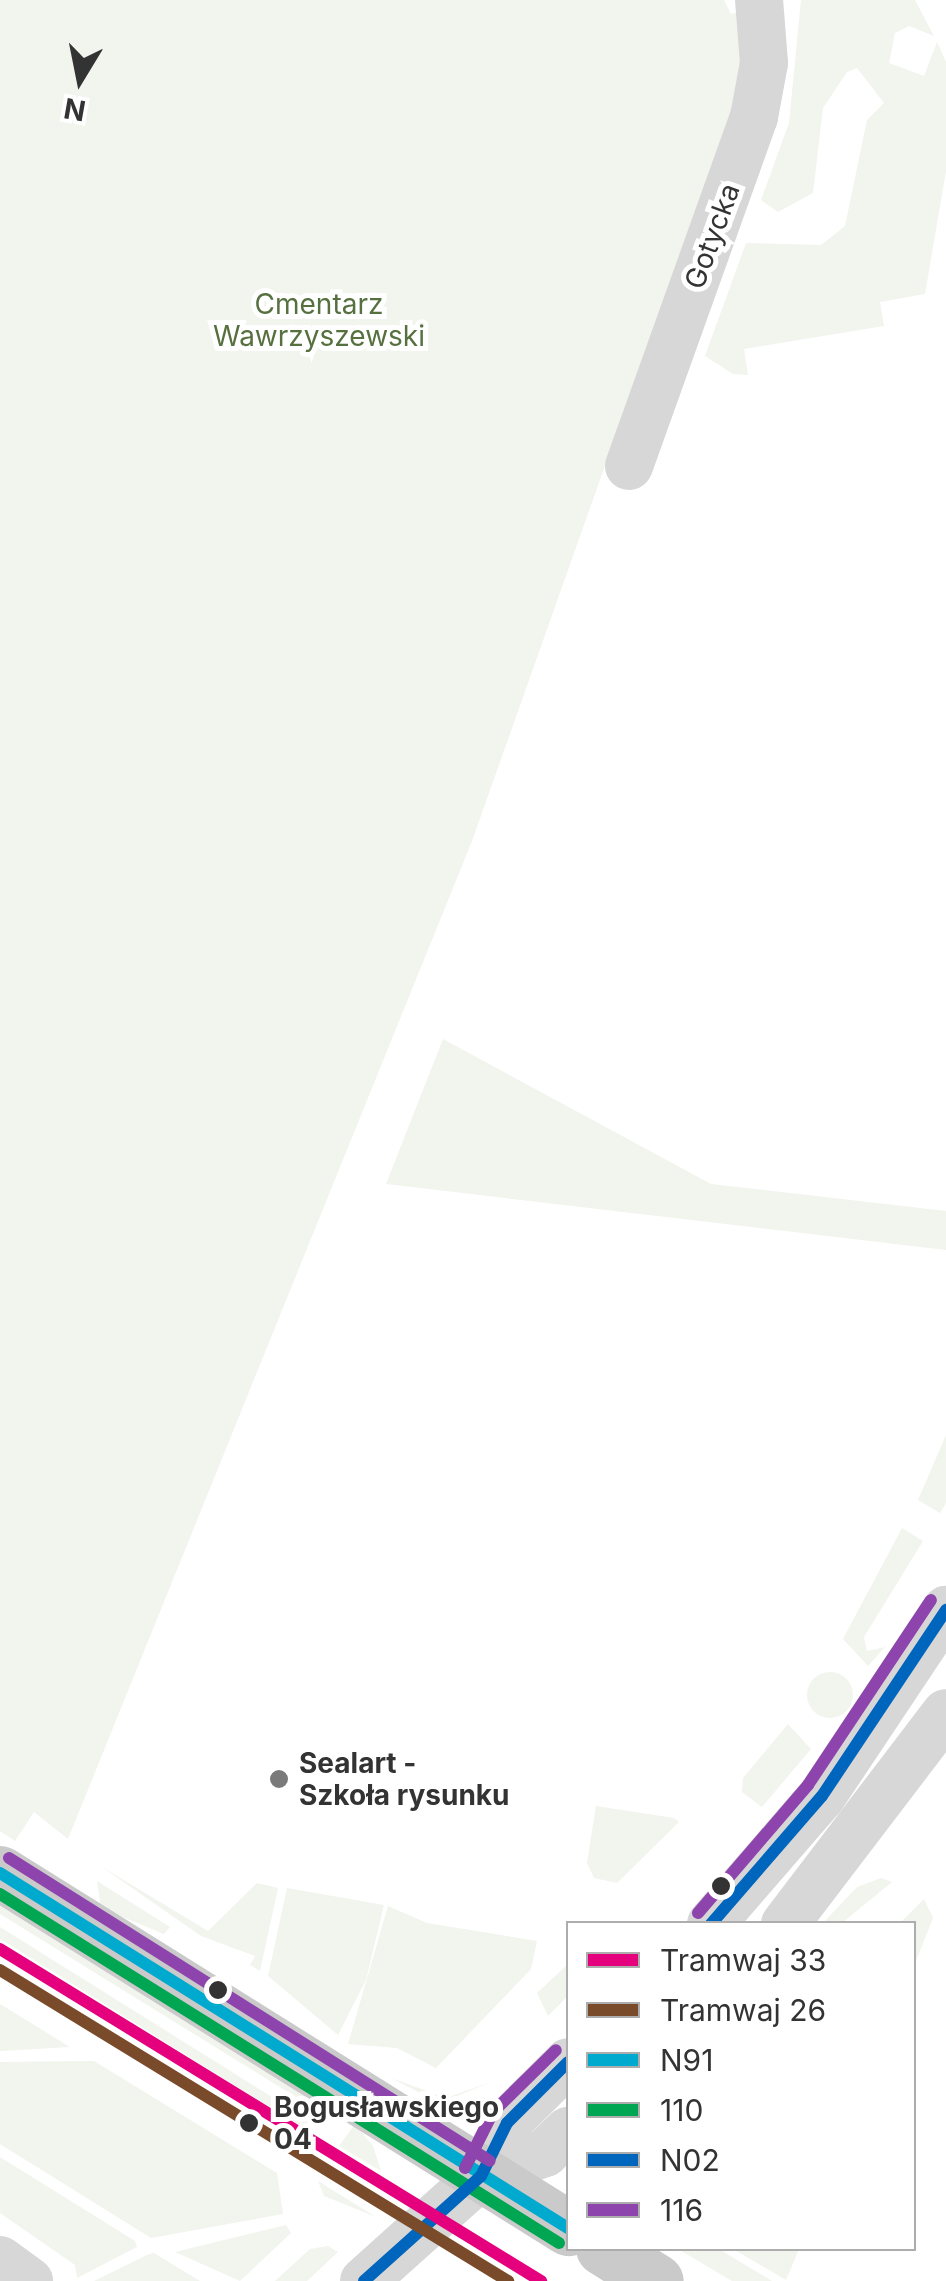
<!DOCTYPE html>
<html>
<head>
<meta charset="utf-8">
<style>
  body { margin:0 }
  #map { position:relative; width:946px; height:2281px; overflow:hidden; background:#fff; font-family:Inter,sans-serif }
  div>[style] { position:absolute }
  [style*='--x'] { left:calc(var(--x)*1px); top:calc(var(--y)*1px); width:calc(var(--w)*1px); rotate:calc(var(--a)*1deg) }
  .green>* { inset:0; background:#f1f5ed; transform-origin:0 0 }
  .round { border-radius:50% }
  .minor>* { height:48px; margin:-24px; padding:0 24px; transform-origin:24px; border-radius:24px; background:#d7d7d7 }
  .major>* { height:55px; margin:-27.5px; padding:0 27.5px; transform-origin:27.5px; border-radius:27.5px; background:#cacaca }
  .bus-1>* { height:12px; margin:-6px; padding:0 6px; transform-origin:6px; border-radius:6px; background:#00a9ce }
  .bus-2>* { height:12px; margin:-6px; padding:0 6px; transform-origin:6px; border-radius:6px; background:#00a651 }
  .bus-3>* { height:12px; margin:-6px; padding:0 6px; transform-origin:6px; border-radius:6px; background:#0065bd }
  .bus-4>* { height:12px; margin:-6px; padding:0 6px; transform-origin:6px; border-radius:6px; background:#8e44ad }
  .tram-1>* { height:12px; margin:-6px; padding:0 6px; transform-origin:6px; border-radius:6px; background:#e5007d }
  .tram-2>* { height:12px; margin:-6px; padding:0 6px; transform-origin:6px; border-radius:6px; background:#7a4b2a }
  .dots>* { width:28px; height:28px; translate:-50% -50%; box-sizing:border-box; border:5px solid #fff; border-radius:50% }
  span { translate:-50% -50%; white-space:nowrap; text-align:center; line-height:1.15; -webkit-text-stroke:10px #fff; paint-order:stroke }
  .street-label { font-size:28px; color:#333 }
  .park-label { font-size:28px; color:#56703f }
  .poi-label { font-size:28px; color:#333; font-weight:700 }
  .left { translate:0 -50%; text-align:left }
  .stop-label { font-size:28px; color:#333; font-weight:700 }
  .legend { position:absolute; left:566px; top:1921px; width:350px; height:330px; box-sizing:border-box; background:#fff; border:2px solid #adadad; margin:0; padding:12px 18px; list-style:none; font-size:30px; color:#333 }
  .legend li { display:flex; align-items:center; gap:20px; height:50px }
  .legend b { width:50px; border:2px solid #adadad }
  .north { position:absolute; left:30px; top:30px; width:100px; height:100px; -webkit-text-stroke:8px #fff; paint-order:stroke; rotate:190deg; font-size:28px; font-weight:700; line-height:40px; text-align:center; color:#333 }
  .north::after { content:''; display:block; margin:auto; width:35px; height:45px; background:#333; clip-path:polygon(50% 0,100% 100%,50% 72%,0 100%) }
</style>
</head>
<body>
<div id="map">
  <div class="green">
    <div style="clip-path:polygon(0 0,724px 0,731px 14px,742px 11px,745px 36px,731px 110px,472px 841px,68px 1839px,34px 1812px,15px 1841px,0 1831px)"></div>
    <div style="clip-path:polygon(801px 0,915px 0,934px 36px,909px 26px,895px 33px,889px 63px,924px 76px,937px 42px,946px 62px,946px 171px,925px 294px,880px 302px,884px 326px,744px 349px,748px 375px,733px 374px,705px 356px,746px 243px,821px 245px,845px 226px,867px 120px,884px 103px,857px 68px,847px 72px,823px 108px,813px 193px,778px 212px,761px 200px,789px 123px)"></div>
    <div style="clip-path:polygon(443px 1039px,711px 1184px,946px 1211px,946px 1250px,386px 1184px)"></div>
    <div style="clip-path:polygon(946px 1435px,946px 1503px,940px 1513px,918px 1500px)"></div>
    <div style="clip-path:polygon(902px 1528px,923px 1541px,864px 1637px,867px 1651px,885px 1647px,868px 1666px,843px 1639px)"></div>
    <div class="round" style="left:807px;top:1672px;width:46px;height:46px"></div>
    <div style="clip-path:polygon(788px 1724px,811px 1749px,762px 1807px,742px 1792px,743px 1778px)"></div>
    <div style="clip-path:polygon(596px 1806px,674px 1818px,679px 1822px,617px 1883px,594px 1878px,587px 1863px)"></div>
    <div style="clip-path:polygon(102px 1867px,208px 1931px,257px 1883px,278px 1888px,260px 1971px,250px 1965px,255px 1956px,201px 1936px)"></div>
    <div style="clip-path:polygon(881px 1878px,892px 1882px,842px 1923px,823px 1923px,857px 1887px)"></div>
    <div style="clip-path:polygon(97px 1881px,170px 1927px,164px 1934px,101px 1908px)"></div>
    <div style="clip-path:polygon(287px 1888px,384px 1905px,366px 1980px,338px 2035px,268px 1976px)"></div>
    <div style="clip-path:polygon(924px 1899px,933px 1918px,914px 1966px,914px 1924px,900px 1923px)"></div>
    <div style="clip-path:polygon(0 1901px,325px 2099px,317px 2110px,0 1914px)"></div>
    <div style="clip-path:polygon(388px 1906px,427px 1923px,537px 1941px,531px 1969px,436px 2068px,397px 2048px,348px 2044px)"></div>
    <div style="left:0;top:1927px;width:366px;height:10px;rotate:32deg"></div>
    <div style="clip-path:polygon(568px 1964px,568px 1996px,548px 2016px,537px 1993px)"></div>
    <div style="clip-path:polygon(0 2004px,70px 2047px,0 2051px)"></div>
    <div style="clip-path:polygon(94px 2061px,277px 2173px,283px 2214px,151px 2238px,0 2144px,0 2062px)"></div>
    <div style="clip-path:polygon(391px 2078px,446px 2098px,491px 2082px,440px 2103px)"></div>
    <div style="clip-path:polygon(355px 2124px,373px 2146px,381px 2171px,339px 2146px)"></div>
    <div style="clip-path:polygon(0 2157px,135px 2241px,137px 2247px,77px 2278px,75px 2265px,0 2213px)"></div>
    <div style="clip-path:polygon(318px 2181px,376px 2217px,324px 2196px)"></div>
    <div style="clip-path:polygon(286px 2225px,291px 2233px,240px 2281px,175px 2252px)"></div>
    <div style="clip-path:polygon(328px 2246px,338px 2252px,307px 2281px,275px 2281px,310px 2249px)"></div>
    <div style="clip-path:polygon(678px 2249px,719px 2249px,772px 2281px,732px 2281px)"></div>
    <div style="clip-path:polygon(733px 2249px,798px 2248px,799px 2249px,786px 2280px)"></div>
    <div style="clip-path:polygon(154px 2253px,200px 2281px,94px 2281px,147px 2255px)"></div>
  </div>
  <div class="minor">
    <div style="--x:629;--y:466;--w:371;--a:-70.3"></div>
    <div style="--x:754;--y:117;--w:55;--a:-79.5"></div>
    <div style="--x:764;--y:63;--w:63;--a:-94.5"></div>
    <div style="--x:711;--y:1924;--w:169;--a:-49.1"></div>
    <div style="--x:822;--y:1796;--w:224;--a:-56.3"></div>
    <div style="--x:785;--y:1924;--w:265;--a:-52.7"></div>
    <div style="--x:481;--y:2176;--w:59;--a:-63.9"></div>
    <div style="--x:507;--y:2123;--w:86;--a:-45"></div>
    <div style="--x:0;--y:2260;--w:36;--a:36"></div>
    <div style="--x:364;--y:2281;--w:157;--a:-41.9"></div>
    <div style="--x:481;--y:2176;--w:68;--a:-19.8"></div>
    <div style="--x:545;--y:2153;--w:32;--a:-44"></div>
  </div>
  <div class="major">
    <div style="--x:0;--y:1873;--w:670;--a:32.01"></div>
    <div style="--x:603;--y:2248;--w:62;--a:31.9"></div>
  </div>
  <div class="bus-1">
    <div style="--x:0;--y:1873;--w:670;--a:32.01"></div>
  </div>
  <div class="bus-2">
    <div style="--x:0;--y:1894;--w:659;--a:31.98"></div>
  </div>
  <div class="bus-3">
    <div style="--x:711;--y:1924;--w:169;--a:-49.1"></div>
    <div style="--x:822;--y:1796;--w:224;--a:-56.3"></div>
    <div style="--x:364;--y:2281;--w:157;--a:-41.9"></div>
    <div style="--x:481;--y:2176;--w:59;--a:-63.9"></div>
    <div style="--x:507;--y:2123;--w:86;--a:-45"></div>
  </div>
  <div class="bus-4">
    <div style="--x:9;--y:1858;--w:568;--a:32.21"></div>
    <div style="--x:698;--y:1913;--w:169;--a:-49.3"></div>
    <div style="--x:808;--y:1785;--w:222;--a:-56.4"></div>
    <div style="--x:465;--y:2168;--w:63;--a:-63.4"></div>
    <div style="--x:493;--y:2112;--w:88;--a:-44.5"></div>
  </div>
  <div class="tram-1">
    <div style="--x:0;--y:1949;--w:635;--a:31.54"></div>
  </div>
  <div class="tram-2">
    <div style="--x:0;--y:1970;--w:596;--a:31.48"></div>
  </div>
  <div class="dots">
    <div style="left:279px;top:1779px;background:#7a7a7a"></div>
    <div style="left:721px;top:1886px;background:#333"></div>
    <div style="left:218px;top:1990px;background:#333"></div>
    <div style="left:249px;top:2123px;background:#333"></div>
  </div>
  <div class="street-label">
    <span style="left:712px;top:236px;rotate:-70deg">Gotycka</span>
  </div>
  <div class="park-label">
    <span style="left:319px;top:320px">Cmentarz<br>Wawrzyszewski</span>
  </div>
  <div class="poi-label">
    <span class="left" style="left:299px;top:1779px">Sealart -<br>Szkoła rysunku</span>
  </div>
  <div class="stop-label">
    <span class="left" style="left:274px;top:2123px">Bogusławskiego<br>04</span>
  </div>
  <ul class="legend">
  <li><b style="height:12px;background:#e5007d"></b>Tramwaj 33</li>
  <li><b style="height:12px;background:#7a4b2a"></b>Tramwaj 26</li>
  <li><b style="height:12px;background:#00a9ce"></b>N91</li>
  <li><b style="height:12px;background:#00a651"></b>110</li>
  <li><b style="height:12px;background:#0065bd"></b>N02</li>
  <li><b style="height:12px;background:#8e44ad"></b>116</li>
  </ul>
  <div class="north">N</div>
</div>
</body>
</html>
